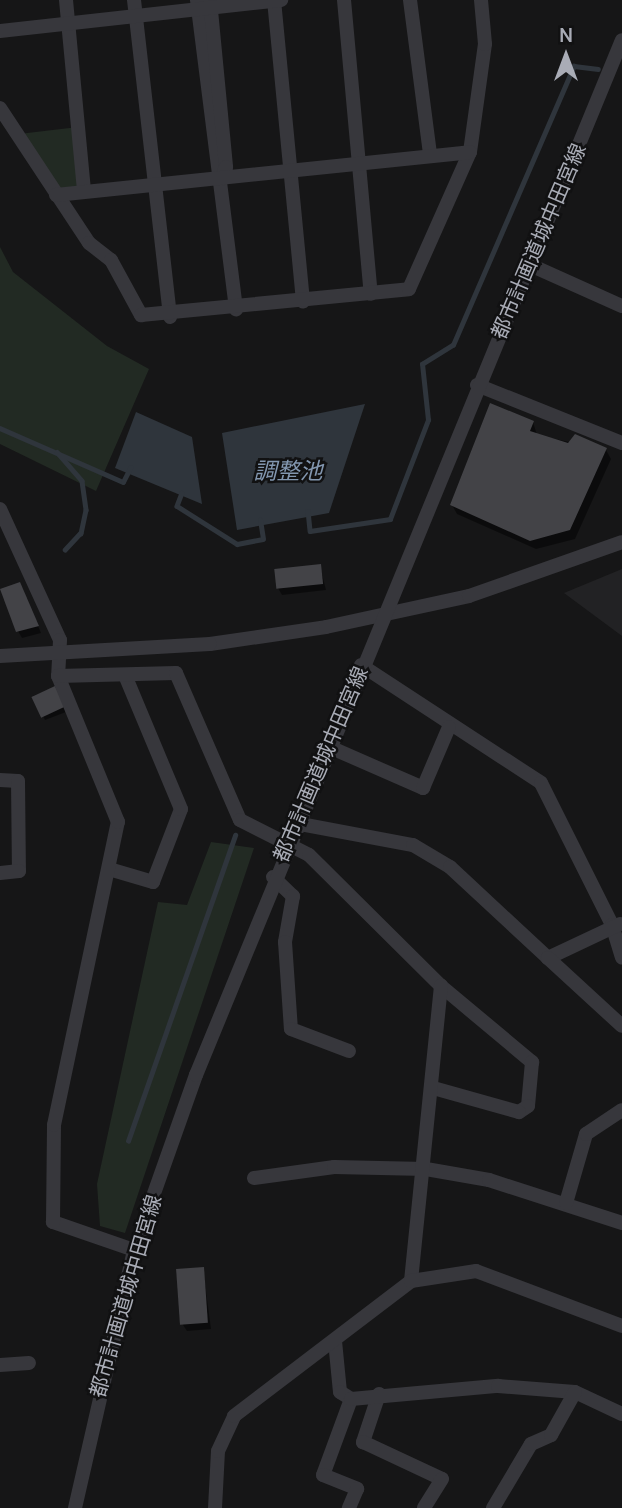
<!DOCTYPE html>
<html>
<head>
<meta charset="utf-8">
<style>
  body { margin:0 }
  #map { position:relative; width:622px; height:1508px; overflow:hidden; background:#161617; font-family:Manrope,"Noto Sans JP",sans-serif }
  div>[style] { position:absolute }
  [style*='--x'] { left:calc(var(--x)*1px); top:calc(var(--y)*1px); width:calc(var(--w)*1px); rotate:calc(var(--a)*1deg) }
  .built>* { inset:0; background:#222224 }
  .green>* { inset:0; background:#222a23 }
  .water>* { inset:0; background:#2f353c }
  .shadow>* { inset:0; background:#0007 }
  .stream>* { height:4.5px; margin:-2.25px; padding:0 2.25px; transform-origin:2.25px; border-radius:2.25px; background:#2f353c }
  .building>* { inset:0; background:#434347; transform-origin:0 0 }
  .minor>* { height:14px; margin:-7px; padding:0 7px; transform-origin:7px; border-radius:7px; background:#37373c }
  .minor-bridge>* { height:14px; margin:-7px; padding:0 7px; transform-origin:7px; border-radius:7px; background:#37373c }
  span { translate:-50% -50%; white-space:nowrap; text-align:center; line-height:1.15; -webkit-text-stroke:5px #111112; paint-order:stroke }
  .street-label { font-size:21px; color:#a9acb6 }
  .water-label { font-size:23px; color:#8296af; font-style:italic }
  .north { position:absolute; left:531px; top:21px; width:70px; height:70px; -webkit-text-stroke:5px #111112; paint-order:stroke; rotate:0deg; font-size:19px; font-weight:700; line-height:28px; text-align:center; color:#a9acb6 }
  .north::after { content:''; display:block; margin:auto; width:24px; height:32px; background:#a9acb6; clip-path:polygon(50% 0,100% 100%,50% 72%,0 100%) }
</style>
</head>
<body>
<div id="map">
  <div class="built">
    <div style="clip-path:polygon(622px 569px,622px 636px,564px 593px)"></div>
  </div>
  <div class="green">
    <div style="clip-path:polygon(78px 127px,84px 190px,56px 195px,19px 134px)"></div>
    <div style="clip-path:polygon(0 247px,13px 272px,107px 346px,149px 369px,96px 491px,0 444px)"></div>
    <div style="clip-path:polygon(211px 842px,254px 848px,125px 1233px,100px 1226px,97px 1184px,158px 902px,187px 905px)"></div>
  </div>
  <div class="water">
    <div style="clip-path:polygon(365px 404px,329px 513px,237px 530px,222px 433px)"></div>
    <div style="clip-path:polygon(136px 412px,192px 437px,202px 504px,115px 468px)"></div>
  </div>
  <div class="shadow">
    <div style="clip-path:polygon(533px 422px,537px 435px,606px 450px,611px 459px,575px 539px,536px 549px,457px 514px,452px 505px)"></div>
    <div style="clip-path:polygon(320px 566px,326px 590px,282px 595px,278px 588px)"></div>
    <div style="clip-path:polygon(23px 591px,41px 633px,22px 638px,18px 631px)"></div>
    <div style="clip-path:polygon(54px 688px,66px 712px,45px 720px,33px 696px)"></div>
    <div style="clip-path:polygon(203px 1269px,211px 1329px,187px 1331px,183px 1325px)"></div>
  </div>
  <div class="stream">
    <div style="--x:0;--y:428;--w:134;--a:23.7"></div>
    <div style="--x:123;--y:482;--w:16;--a:-63"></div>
    <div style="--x:57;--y:452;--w:38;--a:49"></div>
    <div style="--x:82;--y:481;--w:29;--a:82"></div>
    <div style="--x:86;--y:510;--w:24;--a:102"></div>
    <div style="--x:81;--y:533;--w:23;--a:133"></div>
    <div style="--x:182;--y:493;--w:14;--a:111"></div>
    <div style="--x:177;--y:506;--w:71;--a:32.3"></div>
    <div style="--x:237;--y:544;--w:26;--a:-11"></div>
    <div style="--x:263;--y:539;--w:19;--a:-99"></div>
    <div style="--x:308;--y:511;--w:20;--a:84"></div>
    <div style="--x:310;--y:531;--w:81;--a:-8.5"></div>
    <div style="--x:390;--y:519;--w:106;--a:-69"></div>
    <div style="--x:428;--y:420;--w:56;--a:-96.1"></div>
    <div style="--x:422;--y:364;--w:36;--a:-32"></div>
    <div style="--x:453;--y:345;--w:304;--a:-66.6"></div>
    <div style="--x:574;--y:66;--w:24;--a:7"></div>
    <div style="--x:128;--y:1141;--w:324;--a:-70.7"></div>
  </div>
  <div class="building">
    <div style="clip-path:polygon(490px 403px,534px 421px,530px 431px,568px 443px,575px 434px,607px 448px,570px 530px,530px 541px,450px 505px)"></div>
    <div style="left:321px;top:564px;width:20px;height:47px;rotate:84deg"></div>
    <div style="clip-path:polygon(20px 582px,39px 626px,16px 632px,0 589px)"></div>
    <div style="left:55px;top:686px;width:23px;height:26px;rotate:65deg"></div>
    <div style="left:204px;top:1267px;width:56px;height:28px;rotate:86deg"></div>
  </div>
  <div class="minor">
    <div style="--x:66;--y:0;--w:191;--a:84.6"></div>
    <div style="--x:134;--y:0;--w:319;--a:83.5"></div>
    <div style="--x:197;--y:0;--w:312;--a:82.8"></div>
    <div style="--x:210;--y:0;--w:168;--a:84.5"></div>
    <div style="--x:226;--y:167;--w:13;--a:113"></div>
    <div style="--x:274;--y:0;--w:303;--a:84.5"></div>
    <div style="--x:344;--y:0;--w:295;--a:84.8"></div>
    <div style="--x:410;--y:0;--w:156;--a:82.6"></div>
    <div style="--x:0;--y:31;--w:283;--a:-6.3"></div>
    <div style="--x:0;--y:108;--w:162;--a:56.6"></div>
    <div style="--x:89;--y:243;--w:28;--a:38"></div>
    <div style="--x:111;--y:260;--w:63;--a:61.4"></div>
    <div style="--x:141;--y:315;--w:269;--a:-5.5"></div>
    <div style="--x:409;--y:289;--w:150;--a:-66"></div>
    <div style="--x:470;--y:152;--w:109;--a:-82.1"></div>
    <div style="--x:485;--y:44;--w:44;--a:-95.2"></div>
    <div style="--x:56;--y:195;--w:416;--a:-5.9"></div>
    <div style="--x:528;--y:264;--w:103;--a:24.1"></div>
    <div style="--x:477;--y:385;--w:156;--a:21.8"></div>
    <div style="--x:0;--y:509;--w:144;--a:65.4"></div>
    <div style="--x:60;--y:640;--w:36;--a:93"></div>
    <div style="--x:210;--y:644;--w:117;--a:-8.3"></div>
    <div style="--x:326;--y:627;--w:146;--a:-12.2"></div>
    <div style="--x:469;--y:596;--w:162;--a:-19.4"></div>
    <div style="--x:361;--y:665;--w:215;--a:33.2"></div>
    <div style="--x:541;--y:783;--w:159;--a:63.4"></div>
    <div style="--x:612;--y:925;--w:34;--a:73"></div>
    <div style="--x:327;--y:746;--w:105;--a:23.6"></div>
    <div style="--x:423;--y:788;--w:66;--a:-66.9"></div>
    <div style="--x:0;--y:780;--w:18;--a:3"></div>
    <div style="--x:18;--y:781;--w:90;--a:89.4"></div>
    <div style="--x:19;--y:871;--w:19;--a:174"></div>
    <div style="--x:295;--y:823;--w:120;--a:10.6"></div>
    <div style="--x:413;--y:845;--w:43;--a:30.7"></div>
    <div style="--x:450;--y:867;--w:134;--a:42.9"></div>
    <div style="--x:109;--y:869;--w:46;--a:16.5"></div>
    <div style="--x:153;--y:882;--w:78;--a:-69"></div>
    <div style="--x:181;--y:809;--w:145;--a:-112.7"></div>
    <div style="--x:273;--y:877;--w:28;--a:44"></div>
    <div style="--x:293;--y:896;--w:47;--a:99.9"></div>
    <div style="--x:285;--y:942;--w:87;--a:86.1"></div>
    <div style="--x:291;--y:1029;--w:62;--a:20.8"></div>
    <div style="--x:620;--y:924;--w:80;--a:154.7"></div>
    <div style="--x:548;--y:958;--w:100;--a:42.6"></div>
    <div style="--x:254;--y:1178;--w:81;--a:-7.8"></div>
    <div style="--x:334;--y:1167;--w:92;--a:1.2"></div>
    <div style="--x:426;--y:1169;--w:64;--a:9.9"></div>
    <div style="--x:489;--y:1180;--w:140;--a:17.9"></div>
    <div style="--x:566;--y:1203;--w:72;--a:-73.8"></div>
    <div style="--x:586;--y:1134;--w:43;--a:-33.7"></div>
    <div style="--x:134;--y:1250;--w:86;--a:-160.9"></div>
    <div style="--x:53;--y:1222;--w:97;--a:-89.4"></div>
    <div style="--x:54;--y:1125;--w:310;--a:-78.1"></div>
    <div style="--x:118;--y:822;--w:158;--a:-112.3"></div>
    <div style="--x:58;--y:676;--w:118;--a:-1.5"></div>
    <div style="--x:176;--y:673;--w:160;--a:66.5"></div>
    <div style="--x:240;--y:820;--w:77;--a:26.9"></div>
    <div style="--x:309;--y:855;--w:186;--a:44.8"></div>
    <div style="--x:441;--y:986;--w:119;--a:39.9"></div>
    <div style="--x:532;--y:1062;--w:44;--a:95.2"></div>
    <div style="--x:528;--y:1106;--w:11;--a:146"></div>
    <div style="--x:519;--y:1112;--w:89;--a:-164.4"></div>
    <div style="--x:411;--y:1281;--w:297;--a:-84.2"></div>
    <div style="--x:335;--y:1341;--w:51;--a:84.4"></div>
    <div style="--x:340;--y:1392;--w:13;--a:32"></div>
    <div style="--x:351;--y:1399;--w:81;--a:110.2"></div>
    <div style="--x:323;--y:1475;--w:37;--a:22"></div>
    <div style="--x:357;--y:1489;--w:21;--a:113"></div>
    <div style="--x:0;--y:1365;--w:29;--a:-4"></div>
    <div style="--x:379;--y:1394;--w:51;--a:108.4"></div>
    <div style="--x:363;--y:1442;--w:87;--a:25.1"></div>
    <div style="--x:442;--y:1479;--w:34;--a:122"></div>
    <div style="--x:351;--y:1399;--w:148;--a:-5.1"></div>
    <div style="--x:498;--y:1386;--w:77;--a:4.5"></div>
    <div style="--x:575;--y:1392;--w:52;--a:25.1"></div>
    <div style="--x:75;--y:1508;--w:265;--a:-77.1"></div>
    <div style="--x:134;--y:1250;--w:186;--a:-70.5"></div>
    <div style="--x:196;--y:1075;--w:1119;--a:-67.63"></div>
    <div style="--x:215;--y:1508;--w:57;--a:-87"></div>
    <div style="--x:218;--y:1451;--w:38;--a:-65"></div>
    <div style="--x:234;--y:1416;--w:223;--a:-37.3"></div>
    <div style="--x:411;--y:1281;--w:66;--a:-8.7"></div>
    <div style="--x:476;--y:1271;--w:156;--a:20.6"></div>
    <div style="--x:493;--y:1508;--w:74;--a:-59.3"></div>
    <div style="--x:531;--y:1444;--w:22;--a:-24"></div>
    <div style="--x:551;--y:1435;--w:49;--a:-60.8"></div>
  </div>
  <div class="minor-bridge">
    <div style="--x:0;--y:656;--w:210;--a:-3.3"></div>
  </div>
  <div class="street-label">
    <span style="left:538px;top:241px;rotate:-67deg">都市計画道城中田宮線</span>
    <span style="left:320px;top:764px;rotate:-67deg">都市計画道城中田宮線</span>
    <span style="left:125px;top:1296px;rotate:-74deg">都市計画道城中田宮線</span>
  </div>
  <div class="water-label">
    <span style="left:288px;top:470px">調整池</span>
  </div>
  <div class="north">N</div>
</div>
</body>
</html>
